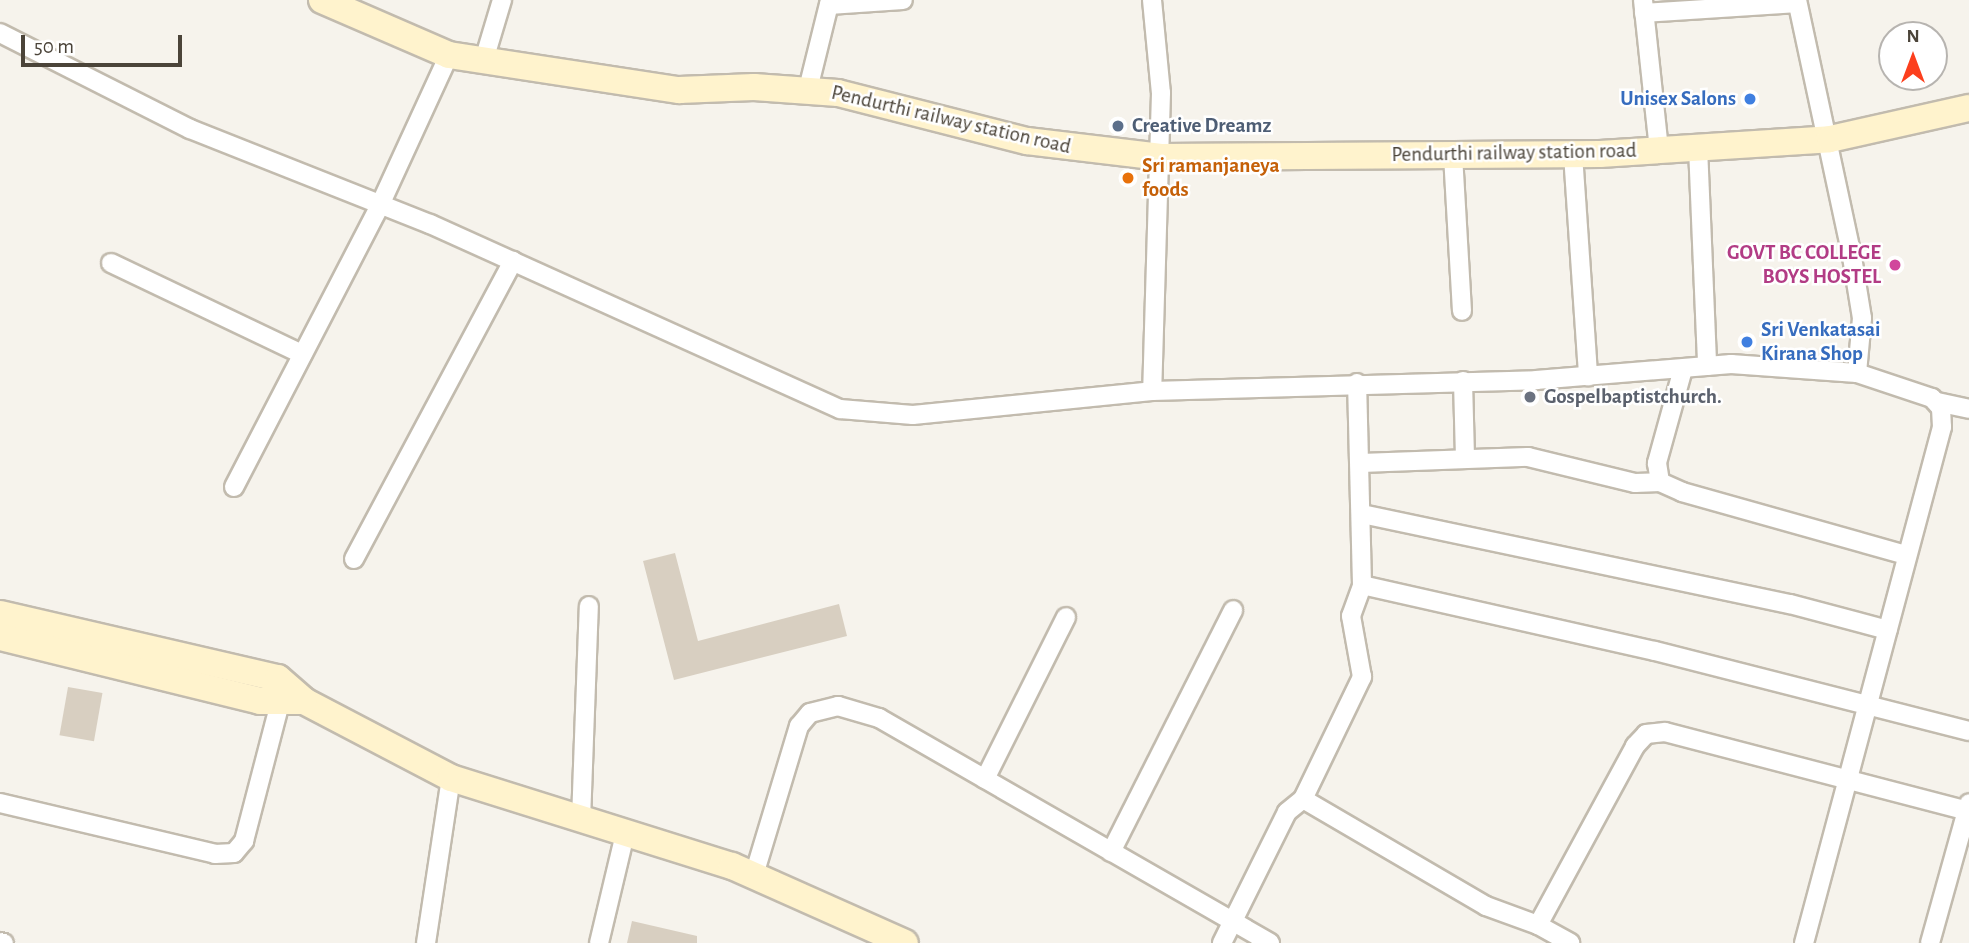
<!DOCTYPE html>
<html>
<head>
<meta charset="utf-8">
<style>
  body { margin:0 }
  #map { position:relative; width:1969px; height:943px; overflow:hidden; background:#f6f3ec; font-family:"Alegreya Sans",sans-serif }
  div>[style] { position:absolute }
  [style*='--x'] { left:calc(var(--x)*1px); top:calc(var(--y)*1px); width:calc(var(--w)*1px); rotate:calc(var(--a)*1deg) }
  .building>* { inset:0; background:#d8cfc1; transform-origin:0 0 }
  .roads { filter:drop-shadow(2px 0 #c2bbae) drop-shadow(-2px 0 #c2bbae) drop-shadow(0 2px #c2bbae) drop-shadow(0 -2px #c2bbae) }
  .street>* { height:18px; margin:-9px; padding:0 9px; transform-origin:9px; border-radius:9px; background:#fff }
  .secondary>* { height:26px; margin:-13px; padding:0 13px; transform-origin:13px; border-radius:13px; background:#fff3cd }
  .dots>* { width:19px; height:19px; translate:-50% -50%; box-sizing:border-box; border:4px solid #fff; border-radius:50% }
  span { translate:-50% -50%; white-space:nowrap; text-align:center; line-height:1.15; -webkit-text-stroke:5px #fff; paint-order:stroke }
  .shop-label { font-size:21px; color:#366cbe; font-weight:700 }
  .right { translate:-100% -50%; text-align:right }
  .left { translate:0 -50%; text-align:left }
  .street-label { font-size:21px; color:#4b4439 }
  .service-label { font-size:21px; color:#4e5e75; font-weight:700 }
  .food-label { font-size:21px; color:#c56008; font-weight:700 }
  .hotel-label { font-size:21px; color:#b23c85; font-weight:700 }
  .worship-label { font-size:21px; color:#5b616d; font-weight:700 }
  .north { position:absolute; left:1878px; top:21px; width:70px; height:70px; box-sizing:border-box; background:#fff; border:2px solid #b7b4b0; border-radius:50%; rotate:0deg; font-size:19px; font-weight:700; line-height:28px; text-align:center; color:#4b4439 }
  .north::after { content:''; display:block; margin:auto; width:24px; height:32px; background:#fc3f1d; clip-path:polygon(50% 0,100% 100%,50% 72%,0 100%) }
  .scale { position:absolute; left:21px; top:35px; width:161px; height:32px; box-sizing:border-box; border:4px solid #4b4439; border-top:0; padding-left:9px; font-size:21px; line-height:24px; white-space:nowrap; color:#4b4439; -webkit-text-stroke:5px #fff; paint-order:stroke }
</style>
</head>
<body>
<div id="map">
  <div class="building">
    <div style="clip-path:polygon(675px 553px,698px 641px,839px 604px,847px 636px,674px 680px,643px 561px)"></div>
    <div style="left:68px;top:687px;width:35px;height:49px;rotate:10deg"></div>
    <div style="clip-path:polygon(632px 921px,697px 936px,697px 943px,627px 943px)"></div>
  </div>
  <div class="roads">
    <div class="street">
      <div style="--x:1152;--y:0;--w:93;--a:84.5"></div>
      <div style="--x:1161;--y:93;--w:298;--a:91.7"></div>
      <div style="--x:1643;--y:0;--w:151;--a:83.9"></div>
      <div style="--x:1797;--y:0;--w:263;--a:77.9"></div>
      <div style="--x:1852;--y:257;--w:62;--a:80.7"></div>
      <div style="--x:1862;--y:318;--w:55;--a:95.2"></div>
      <div style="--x:829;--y:5;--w:74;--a:-3.9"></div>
      <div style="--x:1644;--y:13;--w:153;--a:-3.7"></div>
      <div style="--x:0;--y:33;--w:213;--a:26.8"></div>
      <div style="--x:190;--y:129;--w:258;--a:21.6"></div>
      <div style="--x:430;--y:224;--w:450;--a:24.3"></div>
      <div style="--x:840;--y:409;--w:73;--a:4.7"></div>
      <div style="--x:913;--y:415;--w:240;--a:-5.7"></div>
      <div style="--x:1152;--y:391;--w:384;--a:-1.6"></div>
      <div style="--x:1536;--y:380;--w:196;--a:-4.7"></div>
      <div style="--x:1731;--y:364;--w:126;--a:4.1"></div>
      <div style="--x:1857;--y:373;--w:79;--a:18.4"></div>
      <div style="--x:1932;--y:398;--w:13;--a:48"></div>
      <div style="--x:1941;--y:408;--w:19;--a:87"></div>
      <div style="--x:1942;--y:427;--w:534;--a:104.97"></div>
      <div style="--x:484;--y:60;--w:63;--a:-73.3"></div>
      <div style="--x:808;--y:89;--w:92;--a:-76.1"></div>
      <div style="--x:1698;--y:147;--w:219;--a:87.6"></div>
      <div style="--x:1573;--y:154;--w:223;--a:86.1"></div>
      <div style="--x:1453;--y:155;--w:156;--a:86.7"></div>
      <div style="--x:111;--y:263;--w:212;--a:25.5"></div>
      <div style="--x:1683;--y:369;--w:98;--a:105.5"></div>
      <div style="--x:1657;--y:463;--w:19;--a:81"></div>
      <div style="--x:1660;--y:482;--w:24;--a:24"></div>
      <div style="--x:1682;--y:492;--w:233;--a:15.7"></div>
      <div style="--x:1463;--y:381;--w:78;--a:88.5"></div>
      <div style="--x:1937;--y:402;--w:33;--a:12"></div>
      <div style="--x:1361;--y:463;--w:167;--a:-2.1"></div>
      <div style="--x:1528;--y:457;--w:110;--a:13.7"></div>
      <div style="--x:1635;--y:483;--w:25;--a:-2"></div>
      <div style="--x:234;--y:487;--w:318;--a:-62.6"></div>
      <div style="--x:380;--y:205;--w:165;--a:-65.3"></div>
      <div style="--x:1362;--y:514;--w:437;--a:11.9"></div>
      <div style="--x:1790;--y:604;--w:101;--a:14.9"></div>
      <div style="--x:354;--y:559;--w:338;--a:-61.9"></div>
      <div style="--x:1362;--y:585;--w:300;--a:12.7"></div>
      <div style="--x:1655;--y:651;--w:324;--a:14.3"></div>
      <div style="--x:985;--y:779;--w:181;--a:-63.4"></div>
      <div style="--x:1303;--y:799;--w:212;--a:30.3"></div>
      <div style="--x:1486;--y:906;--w:55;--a:20.1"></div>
      <div style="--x:1538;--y:925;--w:37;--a:29"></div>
      <div style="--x:0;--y:803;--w:221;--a:13.3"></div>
      <div style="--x:215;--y:854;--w:19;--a:-3"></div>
      <div style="--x:234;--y:853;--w:16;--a:-50"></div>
      <div style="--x:244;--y:841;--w:143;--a:-75.4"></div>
      <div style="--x:581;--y:820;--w:214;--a:-87.9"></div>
      <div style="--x:1111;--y:852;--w:271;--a:-63.2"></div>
      <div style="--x:754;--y:875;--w:156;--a:-73.2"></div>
      <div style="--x:799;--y:726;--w:17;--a:-50"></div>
      <div style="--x:810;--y:713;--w:29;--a:-14"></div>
      <div style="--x:838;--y:706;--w:43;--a:16.3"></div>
      <div style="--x:879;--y:718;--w:451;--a:29.9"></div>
      <div style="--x:1538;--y:925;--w:204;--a:-61.5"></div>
      <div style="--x:1635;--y:746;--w:16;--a:-47"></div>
      <div style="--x:1646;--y:734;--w:19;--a:-6"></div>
      <div style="--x:1665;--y:732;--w:314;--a:14.6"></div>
      <div style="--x:0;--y:942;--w:4;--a:14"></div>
      <div style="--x:426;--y:943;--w:167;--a:-81.4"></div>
      <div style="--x:599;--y:943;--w:112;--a:-76.6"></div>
      <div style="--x:1222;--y:943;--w:146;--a:-63.6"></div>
      <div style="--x:1287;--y:812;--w:21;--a:-39"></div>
      <div style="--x:1303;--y:799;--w:136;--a:-64.2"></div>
      <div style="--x:1362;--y:677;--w:62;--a:-100.2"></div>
      <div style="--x:1351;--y:616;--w:33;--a:-70"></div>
      <div style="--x:1362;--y:585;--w:202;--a:-91.4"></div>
      <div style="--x:1930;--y:943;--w:145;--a:-74.4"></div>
    </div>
    <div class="secondary">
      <div style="--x:322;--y:0;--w:138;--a:23.4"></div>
      <div style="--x:449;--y:55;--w:233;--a:8.7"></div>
      <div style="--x:679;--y:90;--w:75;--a:-2.3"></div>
      <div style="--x:754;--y:87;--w:84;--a:4.1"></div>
      <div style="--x:838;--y:93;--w:195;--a:14.3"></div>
      <div style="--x:1027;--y:141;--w:135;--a:6.8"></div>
      <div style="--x:1161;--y:157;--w:439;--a:-0.4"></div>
      <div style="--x:1600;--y:154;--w:230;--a:-3.7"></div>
      <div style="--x:1830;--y:139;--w:142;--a:-12.6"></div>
      <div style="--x:0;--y:614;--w:285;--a:13"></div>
      <div style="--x:278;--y:678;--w:35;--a:41"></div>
      <div style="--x:304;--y:701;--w:166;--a:27.6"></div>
      <div style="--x:451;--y:778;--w:294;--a:17.4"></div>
      <div style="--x:732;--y:866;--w:189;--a:24"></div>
      <div style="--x:0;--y:637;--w:268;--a:13.8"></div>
      <div style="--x:260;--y:701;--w:44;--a:0"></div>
    </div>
  </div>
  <div class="dots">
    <div style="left:1750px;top:99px;background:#3f7fe0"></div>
    <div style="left:1118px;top:126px;background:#5c6f8a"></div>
    <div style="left:1128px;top:178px;background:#e8710a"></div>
    <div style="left:1895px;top:265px;background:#d1479c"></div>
    <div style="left:1747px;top:342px;background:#3f7fe0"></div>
    <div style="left:1530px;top:397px;background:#6b7280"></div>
  </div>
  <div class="shop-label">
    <span class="right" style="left:1736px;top:99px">Unisex Salons</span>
    <span class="left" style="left:1761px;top:342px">Sri Venkatasai<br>Kirana Shop</span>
  </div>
  <div class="street-label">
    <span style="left:951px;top:120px;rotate:13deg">Pendurthi railway station road</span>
    <span style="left:1514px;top:153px;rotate:-1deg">Pendurthi railway station road</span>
  </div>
  <div class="service-label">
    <span class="left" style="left:1132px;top:126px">Creative Dreamz</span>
  </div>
  <div class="food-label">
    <span class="left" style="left:1142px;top:178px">Sri ramanjaneya<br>foods</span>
  </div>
  <div class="hotel-label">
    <span class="right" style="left:1881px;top:265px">GOVT BC COLLEGE<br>BOYS HOSTEL</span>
  </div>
  <div class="worship-label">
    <span class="left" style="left:1544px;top:397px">Gospelbaptistchurch.</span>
  </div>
  <div class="north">N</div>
  <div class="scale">50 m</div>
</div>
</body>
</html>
